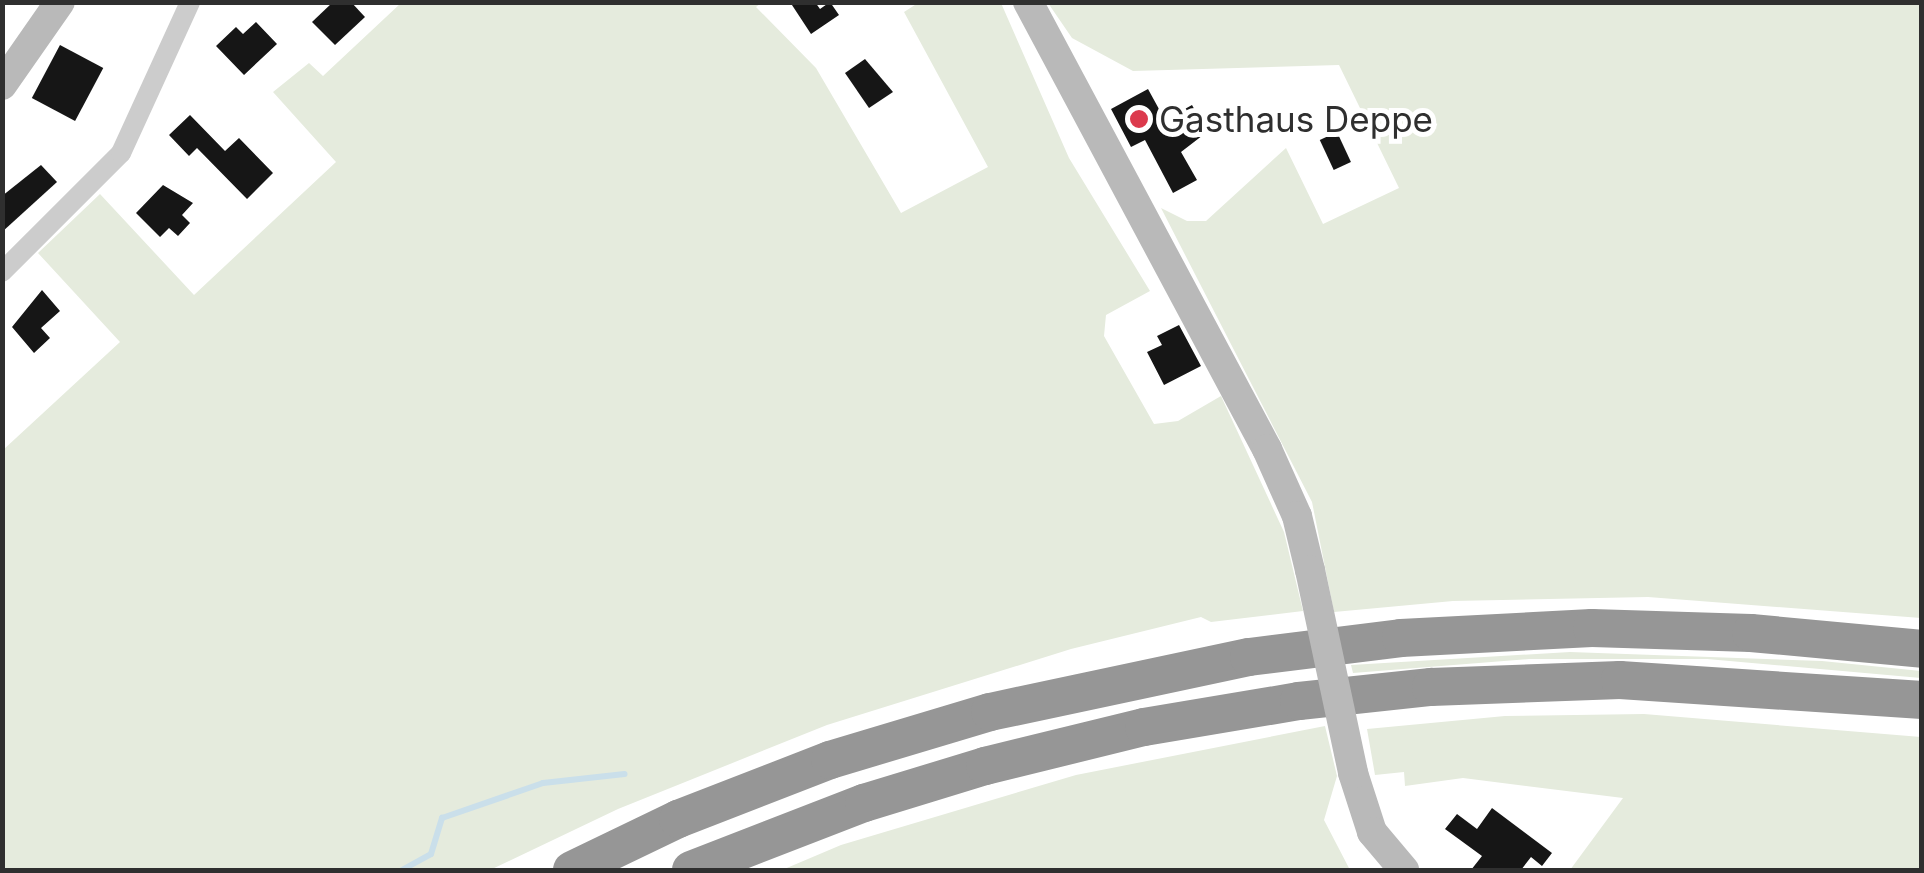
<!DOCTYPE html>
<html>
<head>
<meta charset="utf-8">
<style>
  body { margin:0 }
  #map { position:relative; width:1924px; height:873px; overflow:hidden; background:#fff; font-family:Inter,sans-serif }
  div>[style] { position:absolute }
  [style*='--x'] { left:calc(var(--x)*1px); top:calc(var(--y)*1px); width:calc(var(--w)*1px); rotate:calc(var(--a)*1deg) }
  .green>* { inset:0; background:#e5ebdd }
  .stream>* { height:6px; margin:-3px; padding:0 3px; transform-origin:3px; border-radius:3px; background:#cadfea }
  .building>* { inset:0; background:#161616; transform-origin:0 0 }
  .street>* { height:20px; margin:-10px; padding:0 10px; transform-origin:10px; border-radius:10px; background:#ccc }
  .secondary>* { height:30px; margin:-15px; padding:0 15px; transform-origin:15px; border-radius:15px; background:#b9b9b9 }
  .highway>* { height:38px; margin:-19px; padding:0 19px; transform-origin:19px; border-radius:19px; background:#969696 }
  .secondary-bridge>* { height:30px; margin:-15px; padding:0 15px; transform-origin:15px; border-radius:15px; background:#b9b9b9 }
  .dots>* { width:28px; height:28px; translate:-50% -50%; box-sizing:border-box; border:5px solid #fff; border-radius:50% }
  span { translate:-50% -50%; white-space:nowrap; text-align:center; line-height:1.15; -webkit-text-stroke:10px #fff; paint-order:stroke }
  .poi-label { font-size:35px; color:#2f2f2f }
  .left { translate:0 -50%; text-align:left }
  .frame { position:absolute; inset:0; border:5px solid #2f2f2f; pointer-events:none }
</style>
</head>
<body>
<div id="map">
  <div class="green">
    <div style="clip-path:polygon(401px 3px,761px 3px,756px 7px,816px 68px,901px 213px,988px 167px,904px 12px,918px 3px,1001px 3px,1069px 158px,1150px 291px,1106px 315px,1104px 336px,1154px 424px,1178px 421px,1221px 396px,1284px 532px,1303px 611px,1211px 622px,1201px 617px,1071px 649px,827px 725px,618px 809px,490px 870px,3px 870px,3px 450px,120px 342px,38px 253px,100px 194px,194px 295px,336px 162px,273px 92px,309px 63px,323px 76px)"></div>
    <div style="clip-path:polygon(1048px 3px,1921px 3px,1921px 618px,1648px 597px,1453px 601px,1334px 612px,1312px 502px,1161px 208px,1187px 221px,1206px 221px,1286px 148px,1323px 224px,1399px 188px,1339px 65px,1133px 71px,1072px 38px)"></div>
    <div style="clip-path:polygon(1570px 652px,1822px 661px,1921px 671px,1921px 678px,1707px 659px,1529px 659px,1353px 673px,1351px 665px)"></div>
    <div style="clip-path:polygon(1644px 714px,1921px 737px,1921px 870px,1570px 870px,1623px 798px,1463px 778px,1405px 786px,1404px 772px,1375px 775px,1367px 729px,1505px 716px)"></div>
    <div style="clip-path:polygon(1325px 726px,1337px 776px,1324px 820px,1350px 870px,782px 870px,841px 845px,1076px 775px)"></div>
  </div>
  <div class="stream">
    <div style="--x:402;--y:870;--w:33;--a:-29"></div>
    <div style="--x:431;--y:854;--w:38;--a:-73"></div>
    <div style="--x:442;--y:818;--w:107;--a:-19.1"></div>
    <div style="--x:543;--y:783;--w:82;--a:-6.3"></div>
  </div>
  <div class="building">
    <div style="clip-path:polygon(333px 2px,351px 2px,365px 17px,335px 45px,312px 22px)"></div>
    <div style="clip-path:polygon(790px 2px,815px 2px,820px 9px,830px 2px,839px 15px,811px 34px)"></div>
    <div style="clip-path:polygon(256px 22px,277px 44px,244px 75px,216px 46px,236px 27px,243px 34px)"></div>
    <div style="left:60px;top:45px;width:49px;height:60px;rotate:28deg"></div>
    <div style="clip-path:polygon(865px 59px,893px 92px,869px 108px,845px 73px)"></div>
    <div style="clip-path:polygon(1148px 89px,1165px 120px,1192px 105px,1207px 132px,1181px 152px,1197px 180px,1173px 193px,1145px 140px,1131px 147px,1111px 109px)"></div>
    <div style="clip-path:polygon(190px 115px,225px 151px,239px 138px,273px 173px,247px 199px,197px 148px,189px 156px,169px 135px)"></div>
    <div style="left:1337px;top:132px;width:33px;height:19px;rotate:65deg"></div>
    <div style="clip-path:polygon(41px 165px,57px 182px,2px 232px,2px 196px)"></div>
    <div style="clip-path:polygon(163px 185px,193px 203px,182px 215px,190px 223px,178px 236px,169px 228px,160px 237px,136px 213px)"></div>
    <div style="clip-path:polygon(42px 290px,60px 311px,41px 328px,50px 338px,34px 353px,12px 327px)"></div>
    <div style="clip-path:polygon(1179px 325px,1201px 366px,1164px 385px,1147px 352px,1162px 345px,1157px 336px)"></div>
    <div style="clip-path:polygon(1492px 808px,1552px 853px,1542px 866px,1531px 857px,1521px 870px,1471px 870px,1482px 856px,1445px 829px,1457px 814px,1477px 829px)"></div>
  </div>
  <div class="street">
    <div style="--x:2;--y:272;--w:168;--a:-45"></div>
    <div style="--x:121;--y:153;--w:166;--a:-65.4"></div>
  </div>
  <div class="secondary">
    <div style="--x:1028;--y:2;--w:507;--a:61.87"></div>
    <div style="--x:1267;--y:449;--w:73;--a:65.9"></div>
    <div style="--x:1297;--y:516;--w:56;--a:76.5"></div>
    <div style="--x:2;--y:85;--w:101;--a:-55.1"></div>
    <div style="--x:1353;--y:773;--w:62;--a:72.1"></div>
    <div style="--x:1372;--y:832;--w:50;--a:49.9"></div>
  </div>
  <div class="highway">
    <div style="--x:572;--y:870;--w:118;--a:-25.7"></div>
    <div style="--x:678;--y:819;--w:163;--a:-21.2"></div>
    <div style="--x:830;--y:760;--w:167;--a:-16.7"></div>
    <div style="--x:990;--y:712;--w:265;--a:-12"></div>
    <div style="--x:1249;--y:657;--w:153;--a:-7.1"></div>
    <div style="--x:1401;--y:638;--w:191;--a:-3"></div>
    <div style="--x:1592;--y:628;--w:159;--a:1.8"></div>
    <div style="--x:1751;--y:633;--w:172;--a:5.3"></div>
    <div style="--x:691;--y:870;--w:186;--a:-21.2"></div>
    <div style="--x:864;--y:803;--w:127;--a:-17"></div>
    <div style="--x:985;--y:766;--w:164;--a:-13.8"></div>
    <div style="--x:1144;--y:727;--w:157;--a:-9.5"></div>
    <div style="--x:1299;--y:701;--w:133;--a:-6.1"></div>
    <div style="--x:1431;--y:687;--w:189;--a:-2.1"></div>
    <div style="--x:1620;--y:680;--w:303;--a:3.8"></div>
  </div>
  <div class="secondary-bridge">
    <div style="--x:1310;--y:570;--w:208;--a:78"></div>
  </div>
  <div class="dots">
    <div style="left:1139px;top:119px;background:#dc3a4d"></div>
  </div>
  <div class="poi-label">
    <span class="left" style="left:1159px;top:119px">Gasthaus Deppe</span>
  </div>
  <div class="frame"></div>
</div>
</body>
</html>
